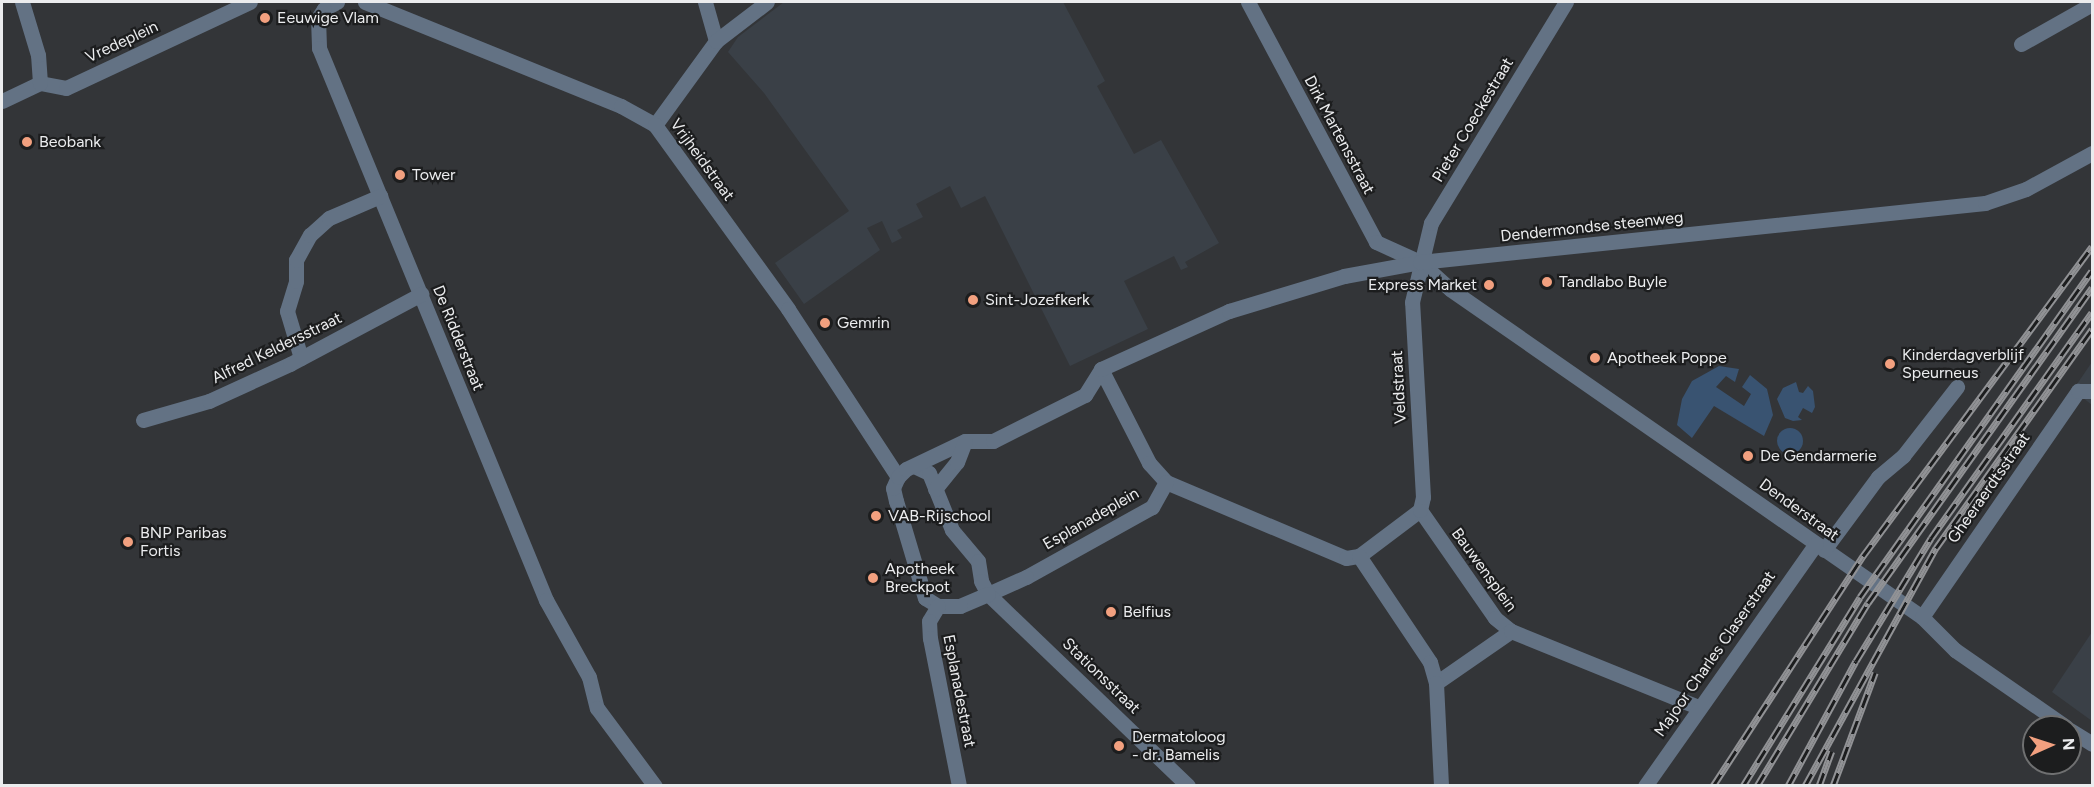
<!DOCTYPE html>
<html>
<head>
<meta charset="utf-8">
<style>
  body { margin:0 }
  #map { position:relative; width:2094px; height:787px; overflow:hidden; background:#333538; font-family:Figtree,sans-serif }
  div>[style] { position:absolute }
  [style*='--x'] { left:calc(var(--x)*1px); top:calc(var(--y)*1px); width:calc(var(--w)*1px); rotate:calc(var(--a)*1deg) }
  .built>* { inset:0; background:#3a4047 }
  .green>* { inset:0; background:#395371 }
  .round { border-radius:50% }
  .minor>* { height:15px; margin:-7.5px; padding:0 7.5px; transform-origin:7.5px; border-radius:7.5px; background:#637284 }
  .tertiary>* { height:15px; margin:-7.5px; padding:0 7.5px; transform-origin:7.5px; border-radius:7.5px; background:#637284 }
  .rail>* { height:7px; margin-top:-3.5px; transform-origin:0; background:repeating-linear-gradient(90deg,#1c1d1e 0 14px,#919295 0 28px); box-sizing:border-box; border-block:2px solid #919295 }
  .dots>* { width:16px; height:16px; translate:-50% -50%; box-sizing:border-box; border:3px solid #1c1d1e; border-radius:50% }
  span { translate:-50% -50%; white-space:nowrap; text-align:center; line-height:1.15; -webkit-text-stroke:4.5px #1c1d1e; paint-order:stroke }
  .poi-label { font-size:16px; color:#ebecee }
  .left { translate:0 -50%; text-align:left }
  .right { translate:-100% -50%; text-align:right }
  .street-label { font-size:16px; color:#ebecee }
  .frame { position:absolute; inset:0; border:3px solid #ebecee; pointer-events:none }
  .north { position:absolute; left:2022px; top:715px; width:60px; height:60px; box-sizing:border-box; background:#1c1d1e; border:2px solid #6f7071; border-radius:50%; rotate:87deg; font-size:16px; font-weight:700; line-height:24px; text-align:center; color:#ebecee }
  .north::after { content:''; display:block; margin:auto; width:21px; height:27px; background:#f2a07f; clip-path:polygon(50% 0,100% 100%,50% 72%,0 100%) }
</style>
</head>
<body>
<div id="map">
  <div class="built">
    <div style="clip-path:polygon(784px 2px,1063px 2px,1105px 81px,1097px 86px,1134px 154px,1161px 140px,1219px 243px,1185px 262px,1188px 267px,1181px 270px,1174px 256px,1124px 281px,1148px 329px,1070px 366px,985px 196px,961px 208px,950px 186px,916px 204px,923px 217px,897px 230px,902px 238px,892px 243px,882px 221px,867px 228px,880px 250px,804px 304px,775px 263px,849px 211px,764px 93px,728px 52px,738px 37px)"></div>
    <div style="clip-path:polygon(2092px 362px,2092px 405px,2073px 390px)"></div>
    <div style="clip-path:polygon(2092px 632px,2092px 721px,2052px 692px)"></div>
  </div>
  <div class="green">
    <div style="clip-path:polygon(1719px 366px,1739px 369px,1735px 382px,1726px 376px,1716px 387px,1744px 406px,1751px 394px,1742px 387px,1750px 375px,1767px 389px,1773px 415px,1764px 436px,1714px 406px,1692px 438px,1677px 425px,1682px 399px,1692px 381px)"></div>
    <div style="clip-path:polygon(1796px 382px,1799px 392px,1803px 393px,1808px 386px,1813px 391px,1815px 407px,1812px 413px,1803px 408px,1798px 417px,1802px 420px,1793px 421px,1785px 418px,1777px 399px,1783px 388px)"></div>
    <div class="round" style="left:1777px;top:428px;width:26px;height:26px"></div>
  </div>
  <div class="minor">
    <div style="--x:337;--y:2;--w:15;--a:152"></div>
    <div style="--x:324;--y:9;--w:11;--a:124"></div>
    <div style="--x:318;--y:18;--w:30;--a:88"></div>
    <div style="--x:319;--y:48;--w:597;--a:67.65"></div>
    <div style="--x:546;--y:600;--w:88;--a:60.8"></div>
    <div style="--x:589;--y:677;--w:32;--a:76"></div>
    <div style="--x:597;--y:708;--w:97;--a:53.4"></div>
    <div style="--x:705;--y:2;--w:41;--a:74.2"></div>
    <div style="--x:1248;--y:2;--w:272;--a:61.9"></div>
    <div style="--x:1376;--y:242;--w:48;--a:24.4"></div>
    <div style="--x:1420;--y:262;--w:40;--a:42"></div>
    <div style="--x:1450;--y:289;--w:575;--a:34.8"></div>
    <div style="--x:1922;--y:617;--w:47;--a:45"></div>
    <div style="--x:1955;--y:650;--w:135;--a:34.7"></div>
    <div style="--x:2021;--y:44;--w:81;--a:-29.4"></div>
    <div style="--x:40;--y:83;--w:26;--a:11"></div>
    <div style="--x:66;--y:88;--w:203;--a:-25.1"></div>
    <div style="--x:655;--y:125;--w:104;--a:-54"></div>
    <div style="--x:716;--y:41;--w:64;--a:-37.4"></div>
    <div style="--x:301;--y:358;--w:49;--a:-106.6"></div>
    <div style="--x:287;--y:311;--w:31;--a:-73"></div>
    <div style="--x:296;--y:281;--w:21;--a:-90"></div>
    <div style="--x:296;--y:260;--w:29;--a:-61"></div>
    <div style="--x:310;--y:235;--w:25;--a:-42"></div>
    <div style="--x:329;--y:218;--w:56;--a:-23.3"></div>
    <div style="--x:1101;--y:369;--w:106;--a:62.9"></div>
    <div style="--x:1149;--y:463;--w:25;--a:48"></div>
    <div style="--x:1166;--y:482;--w:195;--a:22.9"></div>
    <div style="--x:1346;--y:558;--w:13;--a:-9"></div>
    <div style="--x:1359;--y:556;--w:76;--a:-37"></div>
    <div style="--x:1420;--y:510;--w:131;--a:55.2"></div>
    <div style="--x:1495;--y:618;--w:21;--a:39"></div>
    <div style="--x:1511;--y:631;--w:91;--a:145.3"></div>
    <div style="--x:143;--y:420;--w:69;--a:-16.1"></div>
    <div style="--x:209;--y:401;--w:89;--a:-24.6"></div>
    <div style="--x:290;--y:364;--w:149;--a:-28.1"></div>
    <div style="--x:1166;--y:482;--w:29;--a:119"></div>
    <div style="--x:1152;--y:507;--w:144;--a:150.9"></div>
    <div style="--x:1026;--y:577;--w:42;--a:155.9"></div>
    <div style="--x:988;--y:594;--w:277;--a:43.8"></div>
    <div style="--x:1420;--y:510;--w:13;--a:-77"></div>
    <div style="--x:1423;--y:497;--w:195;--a:-93.2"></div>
    <div style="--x:1412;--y:302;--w:81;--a:-76.5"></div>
    <div style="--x:1431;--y:223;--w:259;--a:-58.6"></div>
    <div style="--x:1824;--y:550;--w:91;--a:-53.5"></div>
    <div style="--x:1878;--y:477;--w:33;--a:-40"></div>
    <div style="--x:1903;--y:456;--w:88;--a:-52"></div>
    <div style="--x:1359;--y:556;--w:128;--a:56.2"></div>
    <div style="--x:1430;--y:662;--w:22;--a:74"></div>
    <div style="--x:1436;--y:683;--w:103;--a:87.2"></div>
    <div style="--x:1922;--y:617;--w:275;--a:-55.4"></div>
    <div style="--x:2078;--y:391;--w:14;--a:0"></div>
    <div style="--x:1511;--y:631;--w:202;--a:22.1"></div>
    <div style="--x:2070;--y:730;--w:26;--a:32"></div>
    <div style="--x:1645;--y:786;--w:296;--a:-54.8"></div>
  </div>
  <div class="tertiary">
    <div style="--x:365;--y:2;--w:276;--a:22.1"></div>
    <div style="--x:621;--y:106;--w:39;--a:29"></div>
    <div style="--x:655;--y:125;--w:227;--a:54.1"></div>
    <div style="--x:788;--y:309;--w:201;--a:56.8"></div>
    <div style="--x:2;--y:101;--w:42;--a:-25.3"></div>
    <div style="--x:40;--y:83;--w:28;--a:-94"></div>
    <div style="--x:38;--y:55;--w:55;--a:-106.8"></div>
    <div style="--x:916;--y:467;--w:14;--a:25"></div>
    <div style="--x:929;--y:473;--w:61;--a:68"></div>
    <div style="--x:952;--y:530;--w:40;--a:50"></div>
    <div style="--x:978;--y:561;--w:20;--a:81"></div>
    <div style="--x:981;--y:581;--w:15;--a:62"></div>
    <div style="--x:988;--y:594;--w:30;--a:157"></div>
    <div style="--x:960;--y:606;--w:22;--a:180"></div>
    <div style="--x:938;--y:606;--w:15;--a:-148"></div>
    <div style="--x:925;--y:598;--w:101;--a:-106.6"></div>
    <div style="--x:896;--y:501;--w:13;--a:-103"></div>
    <div style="--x:893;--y:488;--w:12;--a:-66"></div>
    <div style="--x:898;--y:477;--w:11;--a:-45"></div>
    <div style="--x:906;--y:469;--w:65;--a:-25.4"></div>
    <div style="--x:965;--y:441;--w:28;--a:0"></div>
    <div style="--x:993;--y:441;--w:103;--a:-26.6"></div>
    <div style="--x:1085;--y:395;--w:31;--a:-58"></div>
    <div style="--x:1101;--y:369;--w:141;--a:-24.4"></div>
    <div style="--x:1229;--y:311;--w:120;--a:-16.9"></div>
    <div style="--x:1344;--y:276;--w:77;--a:-10.4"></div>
    <div style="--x:1420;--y:262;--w:568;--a:-5.96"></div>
    <div style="--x:1985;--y:203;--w:43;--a:-18.9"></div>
    <div style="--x:2026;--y:189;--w:75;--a:-28.6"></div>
    <div style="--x:935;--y:489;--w:35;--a:-51"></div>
    <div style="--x:957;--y:462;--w:22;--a:-69"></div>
    <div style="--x:938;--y:606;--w:17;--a:121"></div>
    <div style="--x:929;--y:621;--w:17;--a:87"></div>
    <div style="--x:930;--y:638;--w:151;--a:78.9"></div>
  </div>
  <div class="rail">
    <div style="--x:1713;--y:786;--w:275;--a:-56.9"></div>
    <div style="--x:1863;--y:556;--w:385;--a:-53.5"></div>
    <div style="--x:1743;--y:786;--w:222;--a:-58.2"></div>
    <div style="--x:1860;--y:597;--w:400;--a:-54.6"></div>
    <div style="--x:1757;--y:786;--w:214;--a:-58.8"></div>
    <div style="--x:1868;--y:603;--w:387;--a:-54.6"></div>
    <div style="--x:1788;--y:786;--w:142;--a:-61.5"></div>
    <div style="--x:1856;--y:661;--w:144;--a:-58.6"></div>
    <div style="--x:1931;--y:538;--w:277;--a:-54.5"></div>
    <div style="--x:1805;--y:786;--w:272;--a:-61.2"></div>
    <div style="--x:1936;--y:548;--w:269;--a:-54.5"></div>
    <div style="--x:1819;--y:786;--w:37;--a:-70"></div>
    <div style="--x:1833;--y:786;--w:121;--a:-69.6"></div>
  </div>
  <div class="dots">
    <div style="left:265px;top:18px;background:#f2a07f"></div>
    <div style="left:27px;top:142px;background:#f2a07f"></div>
    <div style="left:400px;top:175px;background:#f2a07f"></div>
    <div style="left:1547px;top:282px;background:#f2a07f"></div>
    <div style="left:1489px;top:285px;background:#f2a07f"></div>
    <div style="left:973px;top:300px;background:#f2a07f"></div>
    <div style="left:825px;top:323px;background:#f2a07f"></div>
    <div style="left:1595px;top:358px;background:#f2a07f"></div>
    <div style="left:1890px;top:364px;background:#f2a07f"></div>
    <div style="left:1748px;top:456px;background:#f2a07f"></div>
    <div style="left:876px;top:516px;background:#f2a07f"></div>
    <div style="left:128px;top:542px;background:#f2a07f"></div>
    <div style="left:873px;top:578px;background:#f2a07f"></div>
    <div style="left:1111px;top:612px;background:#f2a07f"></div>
    <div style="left:1119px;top:746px;background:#f2a07f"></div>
  </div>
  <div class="poi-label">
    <span class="left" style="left:277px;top:18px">Eeuwige Vlam</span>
    <span class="left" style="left:39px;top:142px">Beobank</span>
    <span class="left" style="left:412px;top:175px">Tower</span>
    <span class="left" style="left:1559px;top:282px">Tandlabo Buyle</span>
    <span class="right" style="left:1477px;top:285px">Express Market</span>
    <span class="left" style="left:985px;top:300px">Sint-Jozefkerk</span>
    <span class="left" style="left:837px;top:323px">Gemrin</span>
    <span class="left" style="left:1902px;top:364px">Kinderdagverblijf<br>Speurneus</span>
    <span class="left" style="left:1607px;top:358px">Apotheek Poppe</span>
    <span class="left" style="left:1760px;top:456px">De Gendarmerie</span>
    <span class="left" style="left:888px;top:516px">VAB-Rijschool</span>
    <span class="left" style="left:140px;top:542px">BNP Paribas<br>Fortis</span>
    <span class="left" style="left:885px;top:578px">Apotheek<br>Breckpot</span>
    <span class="left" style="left:1123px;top:612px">Belfius</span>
    <span class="left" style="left:1132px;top:746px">Dermatoloog<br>- dr. Bamelis</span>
  </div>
  <div class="street-label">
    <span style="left:122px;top:42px;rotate:-25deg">Vredeplein</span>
    <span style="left:1473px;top:120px;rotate:-59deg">Pieter Coeckestraat</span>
    <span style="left:1339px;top:135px;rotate:62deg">Dirk Martensstraat</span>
    <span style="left:702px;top:160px;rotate:54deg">Vrijheidstraat</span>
    <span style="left:1592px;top:227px;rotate:-6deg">Dendermondse steenweg</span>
    <span style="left:458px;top:338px;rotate:68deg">De Ridderstraat</span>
    <span style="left:277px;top:348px;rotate:-26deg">Alfred Keldersstraat</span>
    <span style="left:1399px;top:387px;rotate:-93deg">Veldstraat</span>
    <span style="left:1989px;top:488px;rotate:-55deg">Gheeraerdtsstraat</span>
    <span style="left:1799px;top:510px;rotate:36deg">Denderstraat</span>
    <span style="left:1091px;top:519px;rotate:-30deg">Esplanadeplein</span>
    <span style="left:1484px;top:570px;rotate:54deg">Bauwensplein</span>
    <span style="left:1715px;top:654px;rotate:-55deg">Majoor Charles Claserstraat</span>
    <span style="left:1101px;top:676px;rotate:44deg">Stationsstraat</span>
    <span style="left:959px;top:691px;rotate:79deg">Esplanadestraat</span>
  </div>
  <div class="frame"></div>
  <div class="north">N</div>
</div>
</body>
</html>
